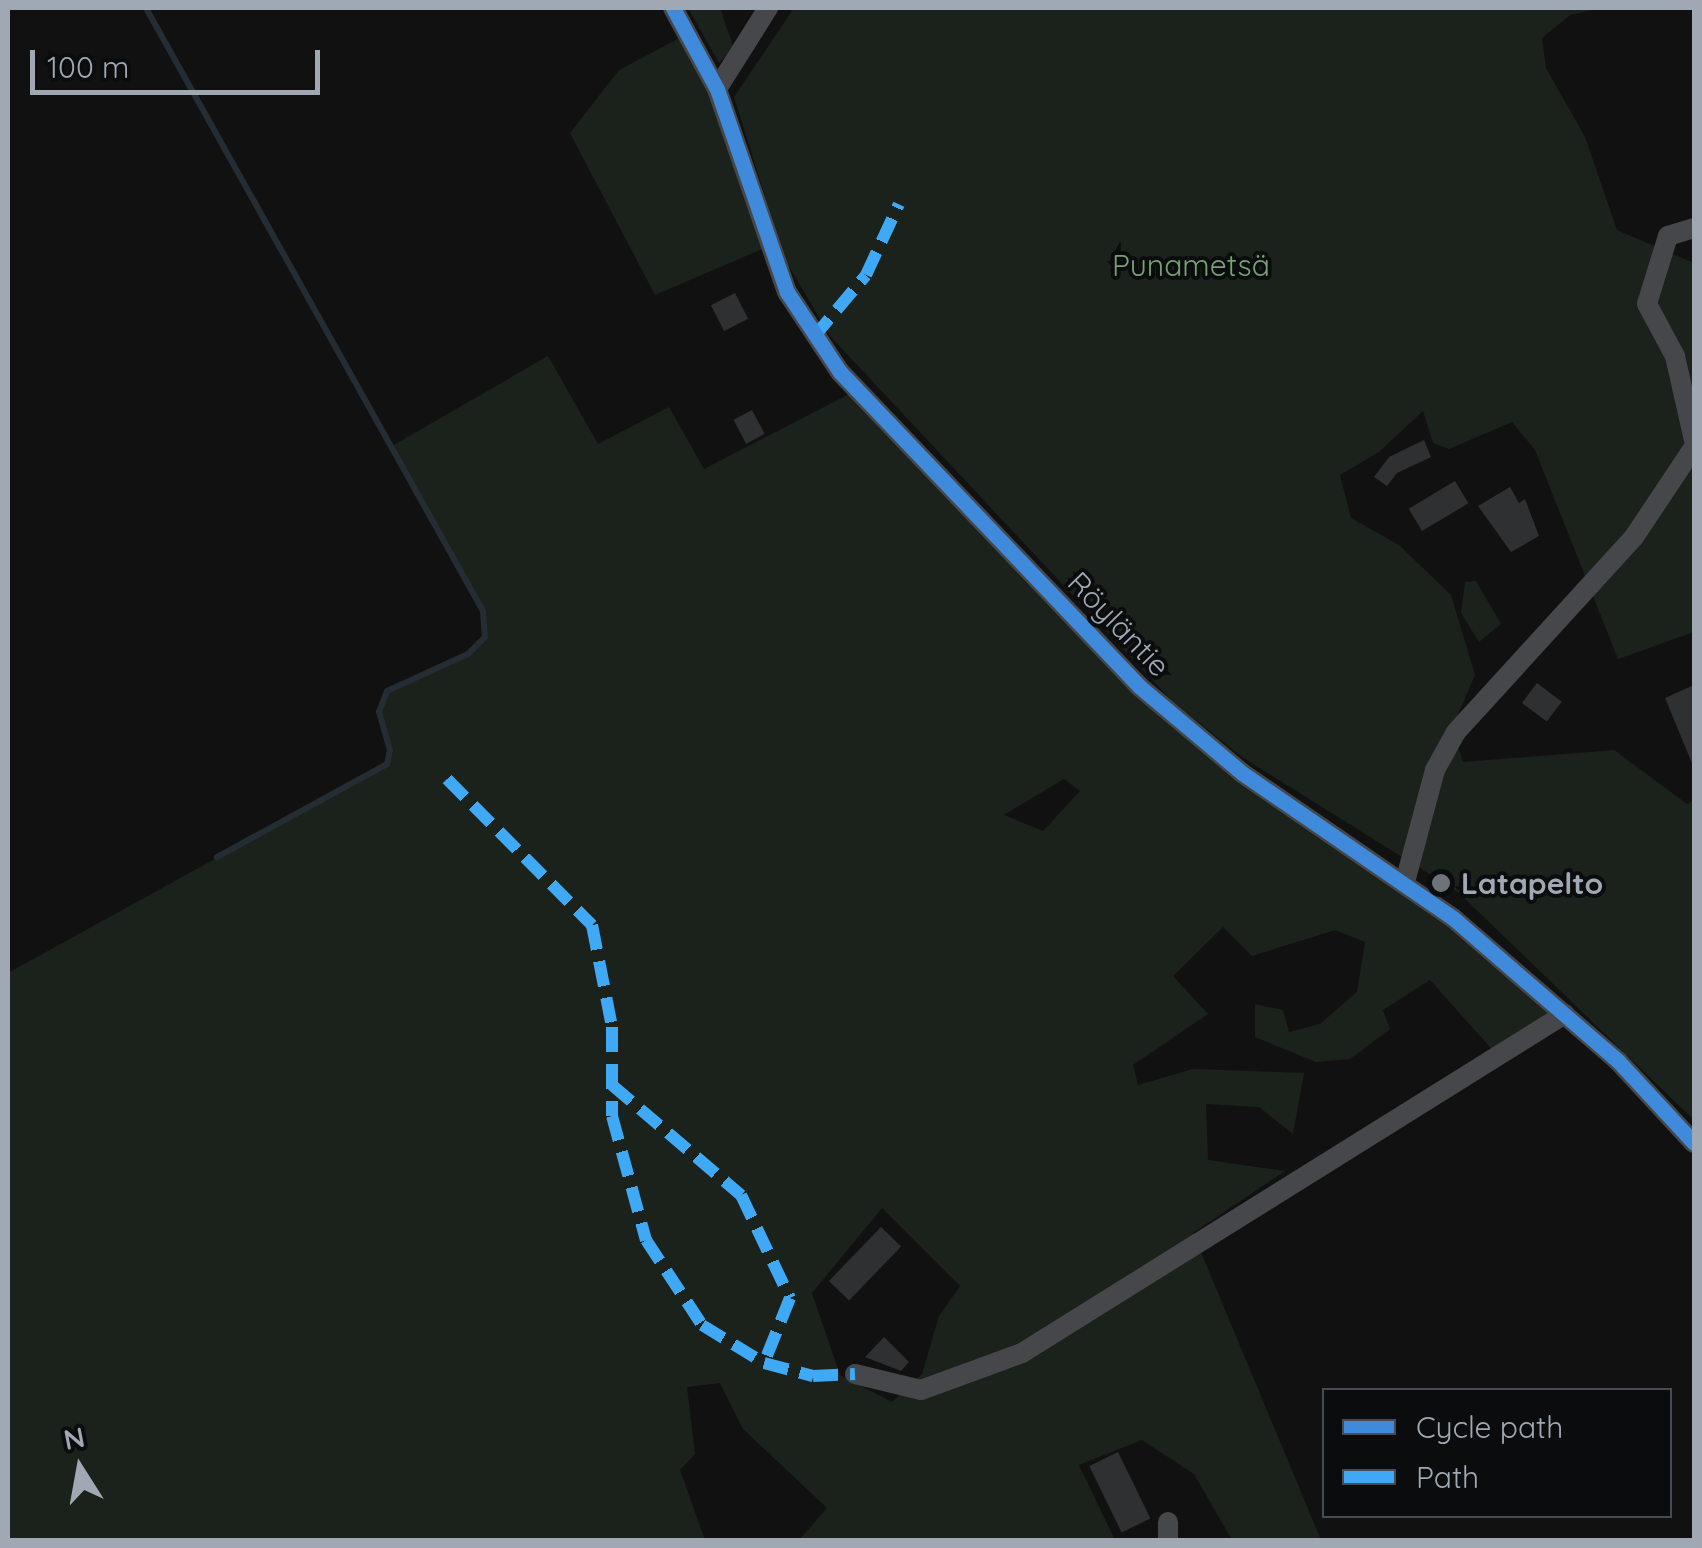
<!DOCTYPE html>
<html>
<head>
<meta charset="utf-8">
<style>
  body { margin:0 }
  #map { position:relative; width:1702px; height:1548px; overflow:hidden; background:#111; font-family:Quicksand,sans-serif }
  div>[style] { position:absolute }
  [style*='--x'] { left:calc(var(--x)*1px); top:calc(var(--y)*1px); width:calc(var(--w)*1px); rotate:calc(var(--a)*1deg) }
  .green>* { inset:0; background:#1b221b }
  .stream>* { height:6px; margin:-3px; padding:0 3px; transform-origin:3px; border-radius:3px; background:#242d33 }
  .building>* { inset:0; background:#2f3032; transform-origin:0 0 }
  .minor>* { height:20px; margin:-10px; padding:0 10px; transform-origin:10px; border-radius:10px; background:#45474a }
  .quiet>* { height:12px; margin-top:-6px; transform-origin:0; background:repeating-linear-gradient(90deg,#3fa9f5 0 25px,transparent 0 37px) }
  .cycleway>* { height:15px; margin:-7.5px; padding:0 7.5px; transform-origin:7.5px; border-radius:7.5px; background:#408adc }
  .dots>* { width:28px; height:28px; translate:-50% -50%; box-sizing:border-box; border:5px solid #0b0c0d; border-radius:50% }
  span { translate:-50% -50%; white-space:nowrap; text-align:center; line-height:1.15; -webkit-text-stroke:8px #0b0c0d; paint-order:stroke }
  .park-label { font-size:30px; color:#76a175 }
  .street-label { font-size:30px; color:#a0a8b4 }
  .poi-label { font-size:30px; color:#a0a8b4; font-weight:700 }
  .left { translate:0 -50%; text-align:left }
  .frame { position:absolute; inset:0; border:10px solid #a0a8b4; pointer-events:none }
  .legend { position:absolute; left:1322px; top:1388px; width:350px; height:130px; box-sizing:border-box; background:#0b0c0d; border:2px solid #474a50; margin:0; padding:12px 18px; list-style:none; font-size:30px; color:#a0a8b4 }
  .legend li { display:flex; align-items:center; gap:20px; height:50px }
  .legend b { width:50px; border:2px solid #474a50 }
  .north { position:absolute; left:30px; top:1418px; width:100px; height:100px; -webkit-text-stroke:8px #0b0c0d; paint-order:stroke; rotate:349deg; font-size:28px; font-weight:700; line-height:40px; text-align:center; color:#a0a8b4 }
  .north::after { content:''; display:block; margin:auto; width:35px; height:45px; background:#a0a8b4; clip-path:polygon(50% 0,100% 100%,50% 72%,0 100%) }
  .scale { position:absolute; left:30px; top:50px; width:290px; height:45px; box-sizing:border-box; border:5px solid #a0a8b4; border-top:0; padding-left:12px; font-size:30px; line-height:35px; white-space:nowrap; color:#a0a8b4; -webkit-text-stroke:8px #0b0c0d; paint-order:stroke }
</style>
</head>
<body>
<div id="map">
  <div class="green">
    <div style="clip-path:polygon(688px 8px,720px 8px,734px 49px,719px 63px)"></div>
    <div style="clip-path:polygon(794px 8px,1600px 8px,1570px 15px,1542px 38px,1546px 68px,1585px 137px,1617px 230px,1694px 263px,1694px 632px,1618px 659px,1535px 450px,1512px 422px,1449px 449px,1433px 443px,1423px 411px,1379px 452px,1340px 475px,1351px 518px,1399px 545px,1451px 595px,1475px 675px,1452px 728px,1463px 762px,1614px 750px,1687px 804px,1694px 800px,1694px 1120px,1458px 892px,1242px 757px,1172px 701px,830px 336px,784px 258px,734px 97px)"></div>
    <div style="clip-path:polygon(689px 33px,767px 247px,655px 295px,570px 133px,619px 70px)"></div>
    <div style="clip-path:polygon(evenodd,548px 356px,598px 444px,669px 407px,704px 469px,857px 390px,1140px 687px,1562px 1011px,1498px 1056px,1430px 980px,1383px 1010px,1390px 1029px,1350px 1059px,1316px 1062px,1255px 1037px,1255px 1004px,1283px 1010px,1289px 1032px,1320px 1024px,1357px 992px,1365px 942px,1335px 930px,1252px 956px,1223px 927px,1173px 976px,1208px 1014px,1133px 1065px,1138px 1085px,1193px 1069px,1304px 1073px,1293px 1134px,1259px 1107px,1206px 1104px,1208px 1160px,1285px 1171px,1193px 1233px,1321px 1540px,1232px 1540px,1194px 1474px,1142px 1440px,1079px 1465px,1115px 1540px,799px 1540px,827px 1508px,743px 1429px,720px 1383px,687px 1387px,695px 1454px,680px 1470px,705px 1540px,8px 1540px,8px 973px,387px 764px,390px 750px,379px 712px,387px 691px,468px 654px,485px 637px,483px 611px,392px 446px,548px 356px,1064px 779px,1080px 791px,1043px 831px,1004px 815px,1064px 779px,548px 356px,882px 1208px,960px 1286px,939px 1316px,922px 1374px,892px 1402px,840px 1375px,812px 1293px,882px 1208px)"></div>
    <div style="clip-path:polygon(1476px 581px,1501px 624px,1479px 642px,1461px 613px,1465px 582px)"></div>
  </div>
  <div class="stream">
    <div style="--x:146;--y:8;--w:691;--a:60.8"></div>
    <div style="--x:483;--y:611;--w:26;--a:86"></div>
    <div style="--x:485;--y:637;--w:24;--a:135"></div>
    <div style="--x:468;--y:654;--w:89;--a:155.4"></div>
    <div style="--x:387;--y:691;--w:22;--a:111"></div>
    <div style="--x:379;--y:712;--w:40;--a:74"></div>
    <div style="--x:390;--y:750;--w:14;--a:102"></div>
    <div style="--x:387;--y:764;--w:194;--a:151.3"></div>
  </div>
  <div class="building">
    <div style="left:735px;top:293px;width:29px;height:27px;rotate:63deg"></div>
    <div style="left:752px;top:410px;width:27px;height:21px;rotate:62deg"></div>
    <div style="clip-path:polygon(1424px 440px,1431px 457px,1397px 473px,1387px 486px,1374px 477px,1389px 457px)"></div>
    <div style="left:1455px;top:481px;width:26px;height:54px;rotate:59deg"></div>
    <div style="clip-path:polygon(1510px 487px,1519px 503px,1525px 499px,1539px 536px,1511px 552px,1478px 506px)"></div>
    <div style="left:1537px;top:683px;width:31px;height:25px;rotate:37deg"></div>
    <div style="clip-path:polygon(1694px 685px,1694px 768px,1665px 698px)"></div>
    <div style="left:881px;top:1227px;width:28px;height:75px;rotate:44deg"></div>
    <div style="clip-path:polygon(884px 1337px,909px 1362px,901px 1371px,865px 1357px)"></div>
    <div style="left:1118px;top:1452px;width:74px;height:32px;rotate:64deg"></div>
  </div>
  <div class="minor">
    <div style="--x:673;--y:8;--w:92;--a:61.5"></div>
    <div style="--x:717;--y:89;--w:215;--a:71"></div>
    <div style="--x:787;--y:292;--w:96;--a:56.5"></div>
    <div style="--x:840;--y:372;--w:435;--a:46.4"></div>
    <div style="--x:1140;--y:687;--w:133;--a:40.1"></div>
    <div style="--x:1242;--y:773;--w:256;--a:34.5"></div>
    <div style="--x:1453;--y:918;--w:218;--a:40.9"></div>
    <div style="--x:1618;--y:1061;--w:112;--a:47.2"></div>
    <div style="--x:717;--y:89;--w:96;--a:-57.8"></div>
    <div style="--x:1694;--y:228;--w:27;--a:163"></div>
    <div style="--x:1668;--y:236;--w:71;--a:107.2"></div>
    <div style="--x:1647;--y:304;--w:59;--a:61.7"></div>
    <div style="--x:1675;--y:356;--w:86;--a:77.3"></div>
    <div style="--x:1405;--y:882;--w:116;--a:-75"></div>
    <div style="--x:1435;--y:770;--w:43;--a:-61.1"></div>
    <div style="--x:1456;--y:732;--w:264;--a:-47.6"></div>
    <div style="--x:1634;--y:537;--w:108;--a:-56.3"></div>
    <div style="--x:855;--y:1374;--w:68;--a:13.6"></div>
    <div style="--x:921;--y:1390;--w:108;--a:-20.1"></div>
    <div style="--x:1022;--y:1353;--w:640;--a:-31.98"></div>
    <div style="--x:1168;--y:1540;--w:18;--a:-90"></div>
  </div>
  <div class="quiet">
    <div style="--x:813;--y:338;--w:82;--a:-49.9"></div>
    <div style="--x:866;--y:275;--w:78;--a:-65.1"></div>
    <div style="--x:447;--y:779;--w:206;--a:45.2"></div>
    <div style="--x:592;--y:925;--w:104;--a:78.9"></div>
    <div style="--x:612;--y:1027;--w:89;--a:90"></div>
    <div style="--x:612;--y:1116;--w:129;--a:74.7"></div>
    <div style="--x:646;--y:1240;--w:102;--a:56.6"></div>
    <div style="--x:702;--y:1325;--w:73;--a:31.5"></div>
    <div style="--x:764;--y:1363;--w:51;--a:14.9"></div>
    <div style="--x:813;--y:1376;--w:42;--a:-2.7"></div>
    <div style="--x:612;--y:1085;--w:170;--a:40.5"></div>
    <div style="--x:741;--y:1195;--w:114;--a:64.6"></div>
    <div style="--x:790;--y:1298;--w:70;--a:111.8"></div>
  </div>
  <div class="cycleway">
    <div style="--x:673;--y:8;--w:92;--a:61.5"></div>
    <div style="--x:717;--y:89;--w:215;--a:71"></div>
    <div style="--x:787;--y:292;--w:96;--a:56.5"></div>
    <div style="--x:840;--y:372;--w:435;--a:46.4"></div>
    <div style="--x:1140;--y:687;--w:133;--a:40.1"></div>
    <div style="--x:1242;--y:773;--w:256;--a:34.5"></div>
    <div style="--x:1453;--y:918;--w:218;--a:40.9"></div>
    <div style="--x:1618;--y:1061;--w:112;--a:47.2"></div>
  </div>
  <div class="dots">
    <div style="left:1441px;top:883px;background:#6e737b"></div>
  </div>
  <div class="park-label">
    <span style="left:1191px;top:265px">Punametsä</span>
  </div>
  <div class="street-label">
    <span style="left:1119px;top:624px;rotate:46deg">Röyläntie</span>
  </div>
  <div class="poi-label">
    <span class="left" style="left:1461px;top:883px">Latapelto</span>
  </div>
  <div class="frame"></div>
  <ul class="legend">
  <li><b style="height:12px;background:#408adc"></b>Cycle path</li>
  <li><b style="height:12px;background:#3fa9f5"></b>Path</li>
  </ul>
  <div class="north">N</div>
  <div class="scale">100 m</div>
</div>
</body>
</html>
